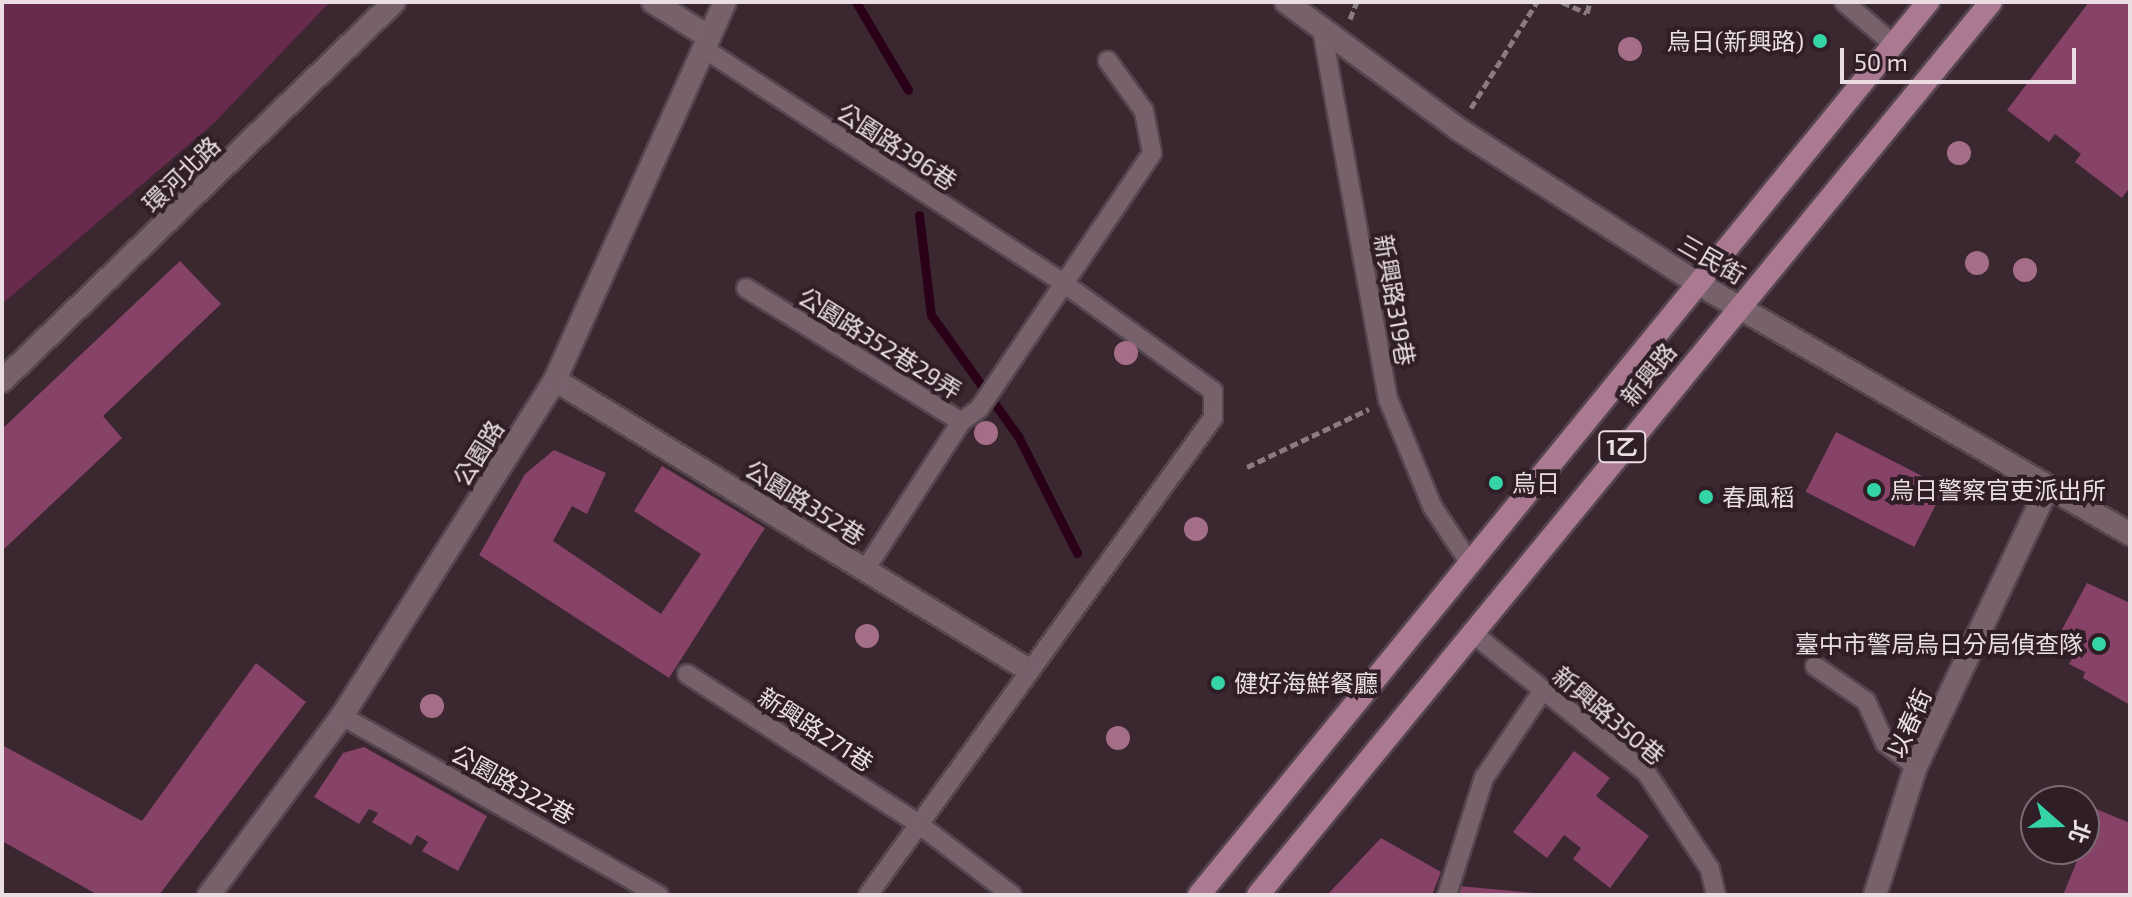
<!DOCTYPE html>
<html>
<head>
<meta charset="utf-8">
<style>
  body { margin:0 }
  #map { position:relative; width:2132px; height:897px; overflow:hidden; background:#3a2730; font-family:"Exo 2","Noto Sans TC",sans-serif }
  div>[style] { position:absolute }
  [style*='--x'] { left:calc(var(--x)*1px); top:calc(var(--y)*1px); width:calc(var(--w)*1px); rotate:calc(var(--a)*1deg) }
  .green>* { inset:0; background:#692b4d }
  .stream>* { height:9px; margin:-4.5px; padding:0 4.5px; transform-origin:4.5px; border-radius:4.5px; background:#290018 }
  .building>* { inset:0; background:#874267; transform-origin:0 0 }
  .path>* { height:5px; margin-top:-2.5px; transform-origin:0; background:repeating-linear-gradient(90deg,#8a7a82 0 8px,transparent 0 12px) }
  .roads { filter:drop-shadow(2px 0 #55454d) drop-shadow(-2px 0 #55454d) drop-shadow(0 2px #55454d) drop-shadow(0 -2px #55454d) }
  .service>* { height:18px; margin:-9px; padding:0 9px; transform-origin:9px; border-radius:9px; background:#77616b }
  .minor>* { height:22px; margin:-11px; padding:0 11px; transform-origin:11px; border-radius:11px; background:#77616b }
  .primary>* { height:22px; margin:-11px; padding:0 11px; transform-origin:11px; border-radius:11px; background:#ab7a92 }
  .trees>* { width:24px; height:24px; margin:-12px; border-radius:50%; background:#a46e88 }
  .dots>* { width:22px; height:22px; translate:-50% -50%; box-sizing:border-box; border:4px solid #301e26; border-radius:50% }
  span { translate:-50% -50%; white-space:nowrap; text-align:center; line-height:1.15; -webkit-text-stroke:8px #301e26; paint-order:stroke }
  .shield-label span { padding:2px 6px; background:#301e26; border:2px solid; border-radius:6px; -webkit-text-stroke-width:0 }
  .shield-label { font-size:22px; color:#eadde3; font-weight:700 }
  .poi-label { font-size:24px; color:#eadde3 }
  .right { translate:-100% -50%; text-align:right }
  .left { translate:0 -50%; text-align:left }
  .street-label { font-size:24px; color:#eadde3 }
  .frame { position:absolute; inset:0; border:4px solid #eadde3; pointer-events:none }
  .north { position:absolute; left:2020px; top:785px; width:80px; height:80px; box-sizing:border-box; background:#301e26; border:2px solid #7a6a72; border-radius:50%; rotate:110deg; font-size:22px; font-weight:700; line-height:32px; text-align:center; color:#eadde3 }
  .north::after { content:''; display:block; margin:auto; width:28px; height:36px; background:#35d4a7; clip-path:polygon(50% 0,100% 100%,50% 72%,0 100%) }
  .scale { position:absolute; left:1840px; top:48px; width:236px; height:36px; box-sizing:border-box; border:4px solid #eadde3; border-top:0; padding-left:10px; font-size:24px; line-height:28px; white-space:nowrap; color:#eadde3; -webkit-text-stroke:6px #301e26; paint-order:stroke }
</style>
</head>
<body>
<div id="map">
  <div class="green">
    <div style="clip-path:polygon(2px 2px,330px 2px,214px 123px,2px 304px)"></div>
  </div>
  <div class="stream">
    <div style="--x:856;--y:2;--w:102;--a:59.4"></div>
    <div style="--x:919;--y:215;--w:101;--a:83.2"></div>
    <div style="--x:931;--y:315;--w:149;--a:54.3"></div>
    <div style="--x:1018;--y:436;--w:131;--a:63.2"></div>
  </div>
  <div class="building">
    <div style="clip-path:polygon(2089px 2px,2130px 2px,2130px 187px,2122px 198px,2075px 162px,2081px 154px,2055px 134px,2049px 142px,2007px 110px)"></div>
    <div style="clip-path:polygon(180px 261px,221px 304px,103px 416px,122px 438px,2px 551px,2px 429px)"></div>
    <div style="left:1836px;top:432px;width:122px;height:67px;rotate:27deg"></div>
    <div style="clip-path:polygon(554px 450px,606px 473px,587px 514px,572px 506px,553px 541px,661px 614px,701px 554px,634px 511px,662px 466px,765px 528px,669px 678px,479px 555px,525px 474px)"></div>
    <div style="clip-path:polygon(2087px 583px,2130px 603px,2130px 705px,2083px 678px,2085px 672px,2069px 664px,2077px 650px,2058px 637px)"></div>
    <div style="clip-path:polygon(256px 663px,306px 702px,159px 895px,98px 895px,2px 841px,2px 745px,142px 821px)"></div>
    <div style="clip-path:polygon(364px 747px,487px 816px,458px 871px,422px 851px,428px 842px,417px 835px,411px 845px,372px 822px,378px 813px,369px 809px,359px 824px,314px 797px,343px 753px)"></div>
    <div style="clip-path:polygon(1574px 751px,1610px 778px,1596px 796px,1649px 836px,1610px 888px,1573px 859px,1581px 848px,1564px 835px,1547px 858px,1513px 832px)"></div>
    <div style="clip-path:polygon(2084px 804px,2130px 823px,2130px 895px,2063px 895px,2077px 861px,2047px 849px,2084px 849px)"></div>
    <div style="clip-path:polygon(1381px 838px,1441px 872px,1432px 895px,1327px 895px)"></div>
    <div style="clip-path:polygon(1459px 886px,1534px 893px,1533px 895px,1458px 895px)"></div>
  </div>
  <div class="path">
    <div style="--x:1562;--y:2;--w:27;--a:24"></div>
    <div style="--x:1587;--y:13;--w:11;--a:-75"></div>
    <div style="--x:1350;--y:19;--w:18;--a:-68"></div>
    <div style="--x:1471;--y:108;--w:125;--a:-58.1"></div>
    <div style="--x:1247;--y:467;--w:135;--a:-25.4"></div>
  </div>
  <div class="roads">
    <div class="service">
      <div style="--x:1844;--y:2;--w:65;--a:40.6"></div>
      <div style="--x:1322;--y:29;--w:376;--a:79.9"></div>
      <div style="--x:1388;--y:399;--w:116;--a:67.6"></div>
      <div style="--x:1432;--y:506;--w:67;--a:56.5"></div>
      <div style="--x:706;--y:50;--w:425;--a:33.1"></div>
      <div style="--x:1062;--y:282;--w:186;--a:35.8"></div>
      <div style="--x:1213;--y:391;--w:27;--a:90"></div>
      <div style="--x:1213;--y:418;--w:589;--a:125.88"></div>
      <div style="--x:746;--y:288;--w:253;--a:31.9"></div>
      <div style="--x:961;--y:422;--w:176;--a:123"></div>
      <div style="--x:961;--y:422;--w:22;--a:-36"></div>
      <div style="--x:979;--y:409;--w:309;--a:-55.9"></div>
      <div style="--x:1152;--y:153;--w:43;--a:-100.8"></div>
      <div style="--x:1144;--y:111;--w:62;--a:-125.8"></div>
      <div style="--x:1471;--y:632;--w:224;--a:38.7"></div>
      <div style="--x:1646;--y:772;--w:116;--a:56.6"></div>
      <div style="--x:1710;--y:869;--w:27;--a:77"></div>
      <div style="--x:1815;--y:666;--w:62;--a:34.5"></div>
      <div style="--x:1866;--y:701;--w:46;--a:65.7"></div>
      <div style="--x:1885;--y:743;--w:39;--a:37"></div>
      <div style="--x:687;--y:674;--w:278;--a:32.9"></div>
      <div style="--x:920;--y:825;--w:116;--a:37.3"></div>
      <div style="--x:342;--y:716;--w:364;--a:29.5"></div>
      <div style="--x:1447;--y:895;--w:123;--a:-72.5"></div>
      <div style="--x:1484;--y:778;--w:106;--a:-56.2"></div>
    </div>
    <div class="minor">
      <div style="--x:653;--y:2;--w:66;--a:32"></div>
      <div style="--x:1286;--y:2;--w:214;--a:36.4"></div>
      <div style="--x:1458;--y:129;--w:284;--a:32.8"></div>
      <div style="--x:1697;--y:283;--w:500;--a:30.1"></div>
      <div style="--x:555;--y:380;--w:553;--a:31.48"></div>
      <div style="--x:2;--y:381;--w:545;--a:-44.03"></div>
      <div style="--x:209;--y:895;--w:223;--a:-53.4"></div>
      <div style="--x:342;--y:716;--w:398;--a:-57.6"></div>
      <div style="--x:555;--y:380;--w:414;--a:-65.8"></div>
      <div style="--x:1875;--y:895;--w:135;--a:-72.4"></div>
      <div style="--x:1916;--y:766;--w:304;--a:-64.7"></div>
    </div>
    <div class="primary">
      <div style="--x:1199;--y:895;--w:1153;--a:-50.77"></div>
      <div style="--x:1258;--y:895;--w:1155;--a:-50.62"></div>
    </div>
  </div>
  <div class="trees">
    <div style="left:1630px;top:49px"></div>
    <div style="left:1959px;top:153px"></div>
    <div style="left:1977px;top:263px"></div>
    <div style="left:2025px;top:270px"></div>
    <div style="left:1126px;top:353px"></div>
    <div style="left:986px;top:433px"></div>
    <div style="left:1196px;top:529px"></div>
    <div style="left:867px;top:636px"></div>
    <div style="left:432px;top:706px"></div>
    <div style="left:1118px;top:738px"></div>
  </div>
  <div class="dots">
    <div style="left:1820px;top:41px;background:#35d4a7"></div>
    <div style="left:1496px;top:483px;background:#35d4a7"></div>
    <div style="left:1874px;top:490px;background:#35d4a7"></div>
    <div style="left:1706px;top:497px;background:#35d4a7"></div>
    <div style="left:2099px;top:644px;background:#35d4a7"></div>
    <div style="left:1218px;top:683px;background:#35d4a7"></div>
  </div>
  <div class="shield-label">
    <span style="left:1622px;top:447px">1乙</span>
  </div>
  <div class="poi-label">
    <span class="right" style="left:1804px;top:41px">烏日(新興路)</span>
    <span class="left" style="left:1512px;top:483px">烏日</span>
    <span class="left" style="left:1890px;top:490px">烏日警察官吏派出所</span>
    <span class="left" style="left:1722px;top:497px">春風稻</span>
    <span class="right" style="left:2083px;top:644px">臺中市警局烏日分局偵查隊</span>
    <span class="left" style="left:1234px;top:683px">健好海鮮餐廳</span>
  </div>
  <div class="street-label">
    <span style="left:897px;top:146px;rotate:33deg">公園路396巷</span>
    <span style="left:181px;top:174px;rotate:-44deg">環河北路</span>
    <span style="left:1712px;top:259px;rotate:30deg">三民街</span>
    <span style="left:1395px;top:300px;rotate:80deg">新興路319巷</span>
    <span style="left:880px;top:343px;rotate:32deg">公園路352巷29弄</span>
    <span style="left:1648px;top:374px;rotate:-51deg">新興路</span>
    <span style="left:478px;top:453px;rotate:-58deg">公園路</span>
    <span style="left:805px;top:502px;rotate:32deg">公園路352巷</span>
    <span style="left:1609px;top:715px;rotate:40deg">新興路350巷</span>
    <span style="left:1909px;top:723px;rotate:-66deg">以春街</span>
    <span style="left:816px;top:729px;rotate:33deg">新興路271巷</span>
    <span style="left:513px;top:784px;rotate:29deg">公園路322巷</span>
  </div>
  <div class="frame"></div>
  <div class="north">北</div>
  <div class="scale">50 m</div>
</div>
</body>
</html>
